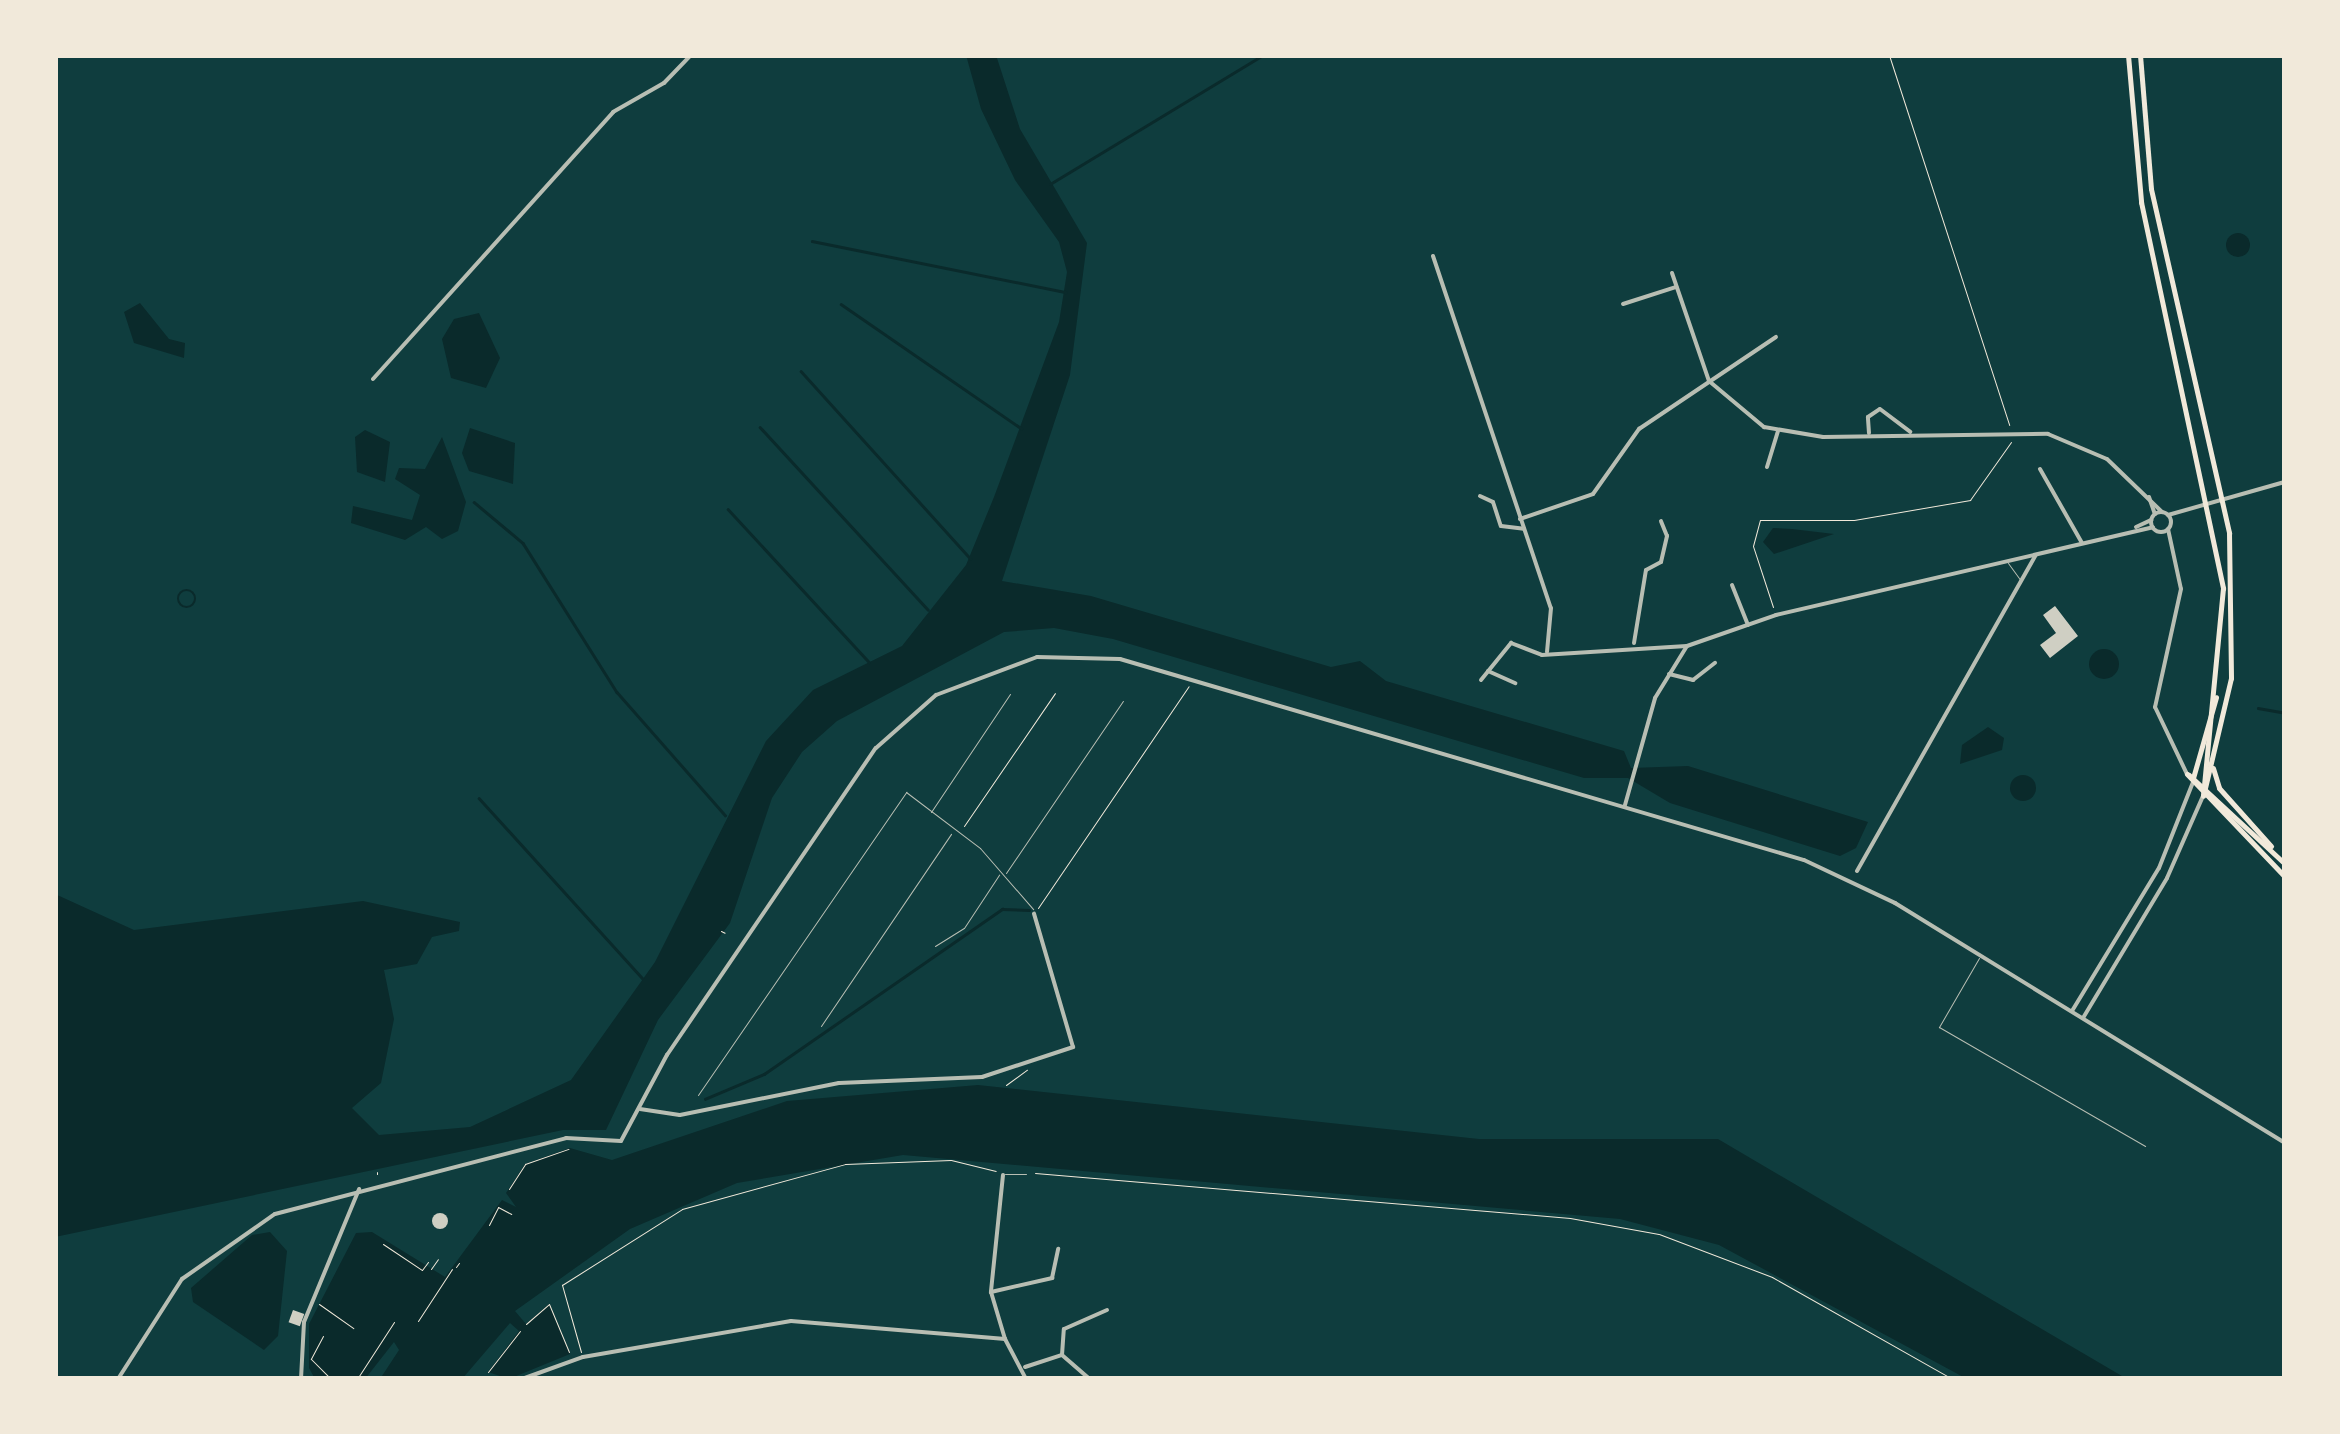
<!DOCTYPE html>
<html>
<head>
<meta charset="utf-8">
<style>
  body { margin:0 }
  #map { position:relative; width:2340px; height:1434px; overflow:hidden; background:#0f3d3e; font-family:Karla,sans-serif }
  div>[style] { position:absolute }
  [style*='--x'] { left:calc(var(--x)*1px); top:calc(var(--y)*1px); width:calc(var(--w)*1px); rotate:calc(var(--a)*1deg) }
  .water>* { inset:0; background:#0a2a2b }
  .round { border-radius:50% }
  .stream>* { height:2.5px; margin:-1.25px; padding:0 1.25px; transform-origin:1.25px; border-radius:1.25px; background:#0a2a2b }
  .stream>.ring { margin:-1.25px; padding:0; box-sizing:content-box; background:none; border:2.5px solid #0a2a2b; border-radius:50% }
  .building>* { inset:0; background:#cfcfc3; transform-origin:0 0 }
  .path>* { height:1px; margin:-0.5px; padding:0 0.5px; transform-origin:0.5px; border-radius:0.5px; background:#f1e9da }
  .service>* { height:1px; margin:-0.5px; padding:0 0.5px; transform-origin:0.5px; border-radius:0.5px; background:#b8beb3 }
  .minor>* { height:4px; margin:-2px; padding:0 2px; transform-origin:2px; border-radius:2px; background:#b8beb3 }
  .tertiary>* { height:4px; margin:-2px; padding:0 2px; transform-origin:2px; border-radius:2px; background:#b8beb3 }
  .tertiary>.ring { margin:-2px; padding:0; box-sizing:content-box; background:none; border:4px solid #b8beb3; border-radius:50% }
  .secondary>* { height:5px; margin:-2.5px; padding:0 2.5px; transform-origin:2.5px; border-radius:2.5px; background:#f1e9da }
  span { translate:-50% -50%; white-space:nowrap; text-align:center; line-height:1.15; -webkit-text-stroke:8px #f1e9da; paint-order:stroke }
  .frame { position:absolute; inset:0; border:58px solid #f1e9da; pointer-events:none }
</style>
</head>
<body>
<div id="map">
  <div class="water">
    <div style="clip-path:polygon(966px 55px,996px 55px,1020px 129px,1087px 243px,1070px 375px,1002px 581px,1091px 596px,1331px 667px,1360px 661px,1386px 681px,1624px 751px,1631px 768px,1688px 766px,1868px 822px,1856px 848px,1840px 856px,1670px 803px,1628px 778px,1584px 778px,1113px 639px,1054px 628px,1004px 632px,837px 721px,802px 752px,772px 798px,730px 923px,658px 1020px,606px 1130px,563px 1130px,55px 1237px,55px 894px,134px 930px,363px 901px,460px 922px,459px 931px,432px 937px,417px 964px,384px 970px,394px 1019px,381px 1083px,352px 1108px,379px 1135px,470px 1127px,571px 1080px,655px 962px,766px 741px,813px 690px,902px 646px,966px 565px,994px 497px,1059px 322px,1067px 272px,1059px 242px,1015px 180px,981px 109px)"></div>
    <div class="round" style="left:2226px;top:233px;width:24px;height:24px"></div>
    <div style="clip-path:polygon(140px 303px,169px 339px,185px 343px,184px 358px,134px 343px,124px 312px)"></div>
    <div style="clip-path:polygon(479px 313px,500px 358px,486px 388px,451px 378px,442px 339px,454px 319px)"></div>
    <div style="clip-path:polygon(470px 428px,515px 443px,513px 484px,469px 471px,462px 453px)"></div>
    <div style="clip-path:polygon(365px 430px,390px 442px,385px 482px,357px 472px,355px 437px)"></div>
    <div style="clip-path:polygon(442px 437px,466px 502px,458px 531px,442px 539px,426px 527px,405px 540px,351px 523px,353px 506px,412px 520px,420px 495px,395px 479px,399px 468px,425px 469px)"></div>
    <div style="clip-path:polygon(1773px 528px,1792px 529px,1834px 534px,1774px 554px,1763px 542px)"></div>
    <div class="round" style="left:2089px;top:649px;width:30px;height:30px"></div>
    <div style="clip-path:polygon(1988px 727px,2004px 738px,2002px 750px,1960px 764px,1962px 745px)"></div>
    <div class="round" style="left:2010px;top:775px;width:26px;height:26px"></div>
    <div style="clip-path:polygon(978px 1085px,1479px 1139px,1718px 1139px,2127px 1379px,1967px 1379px,1719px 1245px,1620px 1219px,903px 1155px,737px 1183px,630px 1229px,515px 1311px,526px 1324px,549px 1304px,570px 1354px,509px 1379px,488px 1372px,519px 1331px,510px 1323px,462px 1379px,380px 1379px,399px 1350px,394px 1342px,365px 1379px,315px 1379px,309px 1368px,309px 1324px,356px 1233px,372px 1232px,445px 1277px,502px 1200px,516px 1207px,506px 1193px,525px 1164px,570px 1148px,612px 1160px,787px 1101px)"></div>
    <div style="clip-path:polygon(270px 1232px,287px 1251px,278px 1336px,264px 1350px,193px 1302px,191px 1288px,252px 1235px)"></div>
  </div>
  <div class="stream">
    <div style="--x:1050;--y:184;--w:249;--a:-31.2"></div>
    <div style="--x:812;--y:241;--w:259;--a:11.4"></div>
    <div style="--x:841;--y:304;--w:219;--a:34.6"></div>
    <div style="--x:801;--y:371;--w:253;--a:47.9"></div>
    <div style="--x:760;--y:427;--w:248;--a:47.4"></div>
    <div style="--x:474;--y:502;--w:64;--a:39.9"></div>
    <div style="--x:523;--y:543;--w:176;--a:57.8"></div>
    <div style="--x:617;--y:692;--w:164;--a:48.7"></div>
    <div style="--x:728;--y:509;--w:208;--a:47.3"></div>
    <div class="ring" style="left:178px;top:590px;width:15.5px;height:15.5px"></div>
    <div style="--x:2258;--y:708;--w:27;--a:10"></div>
    <div style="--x:479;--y:798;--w:243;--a:47.8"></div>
    <div style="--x:705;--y:1099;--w:64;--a:-23"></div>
    <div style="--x:764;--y:1074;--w:290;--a:-34.7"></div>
    <div style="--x:1002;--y:909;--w:27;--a:2"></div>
  </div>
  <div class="building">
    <div style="clip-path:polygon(2055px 606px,2078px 636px,2050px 658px,2040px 645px,2056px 633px,2043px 615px)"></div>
    <div class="round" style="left:432px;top:1213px;width:16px;height:16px"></div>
    <div style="left:293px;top:1310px;width:12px;height:13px;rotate:20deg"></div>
  </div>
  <div class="path">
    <div style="--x:1889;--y:55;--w:389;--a:72"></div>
    <div style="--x:1773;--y:607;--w:64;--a:-108.2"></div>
    <div style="--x:1753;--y:546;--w:27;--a:-75"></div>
    <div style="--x:1760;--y:520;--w:94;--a:0"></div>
    <div style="--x:1854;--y:520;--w:118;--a:-9.8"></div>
    <div style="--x:1970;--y:500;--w:71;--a:-54.7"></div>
    <div style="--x:964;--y:826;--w:161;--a:-55.6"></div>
    <div style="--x:1038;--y:908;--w:268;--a:-55.8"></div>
    <div style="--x:721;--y:931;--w:4;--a:27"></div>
    <div style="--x:1006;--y:1085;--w:26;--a:-36"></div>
    <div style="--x:377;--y:1172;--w:2;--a:90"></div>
    <div style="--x:1035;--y:1173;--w:537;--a:4.81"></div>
    <div style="--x:1570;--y:1218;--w:90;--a:10.2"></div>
    <div style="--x:1659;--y:1234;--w:121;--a:20.8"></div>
    <div style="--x:1772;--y:1277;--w:207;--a:29.5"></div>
    <div style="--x:509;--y:1189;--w:30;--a:-57"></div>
    <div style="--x:525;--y:1164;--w:46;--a:-19.2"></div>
    <div style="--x:489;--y:1225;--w:20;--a:-63"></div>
    <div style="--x:498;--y:1207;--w:15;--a:28"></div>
    <div style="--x:383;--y:1244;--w:47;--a:33.7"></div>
    <div style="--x:422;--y:1270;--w:10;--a:-53"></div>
    <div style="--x:456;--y:1267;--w:5;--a:-53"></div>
    <div style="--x:431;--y:1269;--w:12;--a:-55"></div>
    <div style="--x:319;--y:1304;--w:42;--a:35.2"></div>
    <div style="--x:418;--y:1321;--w:62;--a:-56.8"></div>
    <div style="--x:526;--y:1324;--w:30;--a:-41"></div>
    <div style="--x:549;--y:1304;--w:52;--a:67.4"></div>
    <div style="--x:323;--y:1336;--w:26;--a:118"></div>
    <div style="--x:311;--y:1359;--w:28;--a:45"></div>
    <div style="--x:581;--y:1352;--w:70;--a:-105.8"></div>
    <div style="--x:562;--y:1285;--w:142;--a:-32.3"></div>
    <div style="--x:682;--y:1209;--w:169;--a:-15.4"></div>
    <div style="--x:845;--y:1164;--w:106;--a:-2.2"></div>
    <div style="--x:951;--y:1160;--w:46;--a:13.7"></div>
    <div style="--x:488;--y:1372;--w:52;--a:-52"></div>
    <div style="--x:357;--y:1379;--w:68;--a:-57"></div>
  </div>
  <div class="service">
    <div style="--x:2008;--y:563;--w:22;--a:54"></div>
    <div style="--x:931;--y:812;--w:142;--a:-56.2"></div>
    <div style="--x:1006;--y:873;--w:208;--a:-55.8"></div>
    <div style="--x:935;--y:946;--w:34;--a:-32"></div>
    <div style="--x:964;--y:928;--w:64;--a:-56.6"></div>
    <div style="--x:1979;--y:958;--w:80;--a:120.1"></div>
    <div style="--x:1939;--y:1027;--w:238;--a:30"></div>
    <div style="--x:821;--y:1026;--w:232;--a:-55.9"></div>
    <div style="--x:698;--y:1095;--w:368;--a:-55.5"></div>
    <div style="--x:906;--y:792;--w:93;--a:37.1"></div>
    <div style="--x:980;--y:848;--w:81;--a:49"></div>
    <div style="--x:1005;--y:1174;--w:21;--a:0"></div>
  </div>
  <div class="minor">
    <div style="--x:1433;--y:256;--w:371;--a:71.5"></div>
    <div style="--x:1551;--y:608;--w:44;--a:95.2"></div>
    <div style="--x:1672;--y:273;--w:114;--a:71.1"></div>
    <div style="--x:1709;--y:381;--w:72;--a:39.9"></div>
    <div style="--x:1764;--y:427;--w:60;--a:9.6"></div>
    <div style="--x:1823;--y:437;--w:225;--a:-0.8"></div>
    <div style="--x:2048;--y:434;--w:64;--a:23"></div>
    <div style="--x:2107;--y:459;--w:76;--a:43.9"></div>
    <div style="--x:1623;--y:304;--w:56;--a:-17.8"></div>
    <div style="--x:373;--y:379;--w:359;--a:-48"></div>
    <div style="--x:613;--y:112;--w:59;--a:-29.6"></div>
    <div style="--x:664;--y:83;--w:39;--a:-46"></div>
    <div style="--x:1869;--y:433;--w:16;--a:-94"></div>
    <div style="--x:1868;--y:417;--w:14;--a:-34"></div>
    <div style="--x:1880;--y:409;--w:38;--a:37"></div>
    <div style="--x:1767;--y:467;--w:37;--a:-73"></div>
    <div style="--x:2040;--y:469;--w:85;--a:60.4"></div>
    <div style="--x:1480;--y:496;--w:14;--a:25"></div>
    <div style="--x:1493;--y:502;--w:25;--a:72"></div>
    <div style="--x:1501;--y:526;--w:23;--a:7"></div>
    <div style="--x:2149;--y:497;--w:18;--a:71"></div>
    <div style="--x:1520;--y:519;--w:77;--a:-18.9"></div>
    <div style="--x:1593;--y:494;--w:80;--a:-54.7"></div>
    <div style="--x:1639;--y:429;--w:165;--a:-33.9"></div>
    <div style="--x:2136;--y:527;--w:17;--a:-25"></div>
    <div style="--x:1732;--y:585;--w:43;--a:68.2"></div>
    <div style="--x:1634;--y:643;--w:74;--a:-80.7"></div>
    <div style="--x:1646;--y:570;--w:17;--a:-28"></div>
    <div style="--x:1661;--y:562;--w:27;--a:-77"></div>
    <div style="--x:1667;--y:536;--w:16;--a:-112"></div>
    <div style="--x:1488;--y:671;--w:30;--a:24"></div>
    <div style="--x:1669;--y:674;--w:25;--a:14"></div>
    <div style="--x:1693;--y:680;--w:28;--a:-38"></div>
    <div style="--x:1481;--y:680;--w:48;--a:-51"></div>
    <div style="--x:1511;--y:643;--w:33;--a:21"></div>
    <div style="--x:1542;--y:655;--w:145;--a:-3.6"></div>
    <div style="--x:1687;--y:646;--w:94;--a:-19.2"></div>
    <div style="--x:1776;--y:615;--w:387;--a:-13.1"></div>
    <div style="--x:1625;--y:805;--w:111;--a:-74.3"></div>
    <div style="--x:1655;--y:698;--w:61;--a:-58.4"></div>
    <div style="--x:1857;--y:871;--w:363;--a:-60.5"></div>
    <div style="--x:640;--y:1109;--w:40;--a:8.5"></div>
    <div style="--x:680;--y:1115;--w:162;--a:-11.4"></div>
    <div style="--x:839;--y:1083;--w:143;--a:-2.4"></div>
    <div style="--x:982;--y:1077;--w:96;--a:-18.2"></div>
    <div style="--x:1073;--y:1047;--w:139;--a:-106.3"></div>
    <div style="--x:1003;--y:1175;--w:118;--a:95.9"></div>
    <div style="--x:991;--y:1292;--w:49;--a:73.4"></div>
    <div style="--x:991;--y:1292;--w:63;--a:-12.9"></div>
    <div style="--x:1052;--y:1278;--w:30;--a:-78"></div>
    <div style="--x:1062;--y:1355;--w:26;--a:-86"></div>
    <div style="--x:1064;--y:1329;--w:47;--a:-23.8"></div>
    <div style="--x:1025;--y:1367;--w:39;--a:-18"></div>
    <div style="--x:1062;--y:1355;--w:37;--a:41"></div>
    <div style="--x:301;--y:1379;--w:57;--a:-87"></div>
    <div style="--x:304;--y:1322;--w:144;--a:-67.5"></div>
  </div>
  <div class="tertiary">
    <div class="ring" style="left:2151px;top:512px;width:16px;height:16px"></div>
    <div style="--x:2168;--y:515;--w:122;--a:-15.8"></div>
    <div style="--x:2168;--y:529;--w:61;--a:77.8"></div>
    <div style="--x:2181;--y:589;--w:121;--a:102.4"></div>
    <div style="--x:2155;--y:707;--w:74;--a:64.5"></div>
    <div style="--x:2072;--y:1011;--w:167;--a:-58.7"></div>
    <div style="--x:2159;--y:868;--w:92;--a:-68.4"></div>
    <div style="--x:2083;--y:1018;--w:163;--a:-59"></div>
    <div style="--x:2167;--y:878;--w:90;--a:-66.3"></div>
    <div style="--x:118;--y:1379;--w:119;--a:-57.4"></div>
    <div style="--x:182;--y:1279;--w:113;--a:-35"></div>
    <div style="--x:275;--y:1214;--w:301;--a:-14.6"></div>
    <div style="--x:566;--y:1138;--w:55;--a:3.1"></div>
    <div style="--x:621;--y:1141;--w:98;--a:-61.9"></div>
    <div style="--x:667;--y:1055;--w:371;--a:-55.8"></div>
    <div style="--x:876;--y:748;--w:80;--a:-41.5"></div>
    <div style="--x:936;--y:695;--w:108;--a:-20.6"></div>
    <div style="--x:1037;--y:657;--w:83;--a:1.4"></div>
    <div style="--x:1120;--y:659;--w:713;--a:16.38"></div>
    <div style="--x:1804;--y:860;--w:101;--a:25.3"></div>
    <div style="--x:1895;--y:903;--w:458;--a:31.6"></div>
    <div style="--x:522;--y:1379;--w:65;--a:-19.8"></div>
    <div style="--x:583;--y:1357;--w:211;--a:-9.8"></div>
    <div style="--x:791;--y:1321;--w:215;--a:4.8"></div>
    <div style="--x:1005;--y:1339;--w:45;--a:62.3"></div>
  </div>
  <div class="secondary">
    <div style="--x:2128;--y:55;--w:148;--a:84.9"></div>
    <div style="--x:2141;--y:202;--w:395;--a:78"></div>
    <div style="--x:2223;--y:588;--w:208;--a:95.5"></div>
    <div style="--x:2140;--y:55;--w:134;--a:85.3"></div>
    <div style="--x:2151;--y:189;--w:353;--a:77.2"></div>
    <div style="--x:2229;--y:533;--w:145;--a:89.2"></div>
    <div style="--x:2231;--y:678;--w:121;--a:103.3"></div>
    <div style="--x:2213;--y:768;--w:21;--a:73"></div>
    <div style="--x:2219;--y:788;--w:78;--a:48.1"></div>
    <div style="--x:2187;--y:774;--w:142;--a:46.4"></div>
    <div style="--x:2189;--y:775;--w:131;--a:42.8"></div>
    <div style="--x:2193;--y:778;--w:84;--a:-74.1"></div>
  </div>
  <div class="frame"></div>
</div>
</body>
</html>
